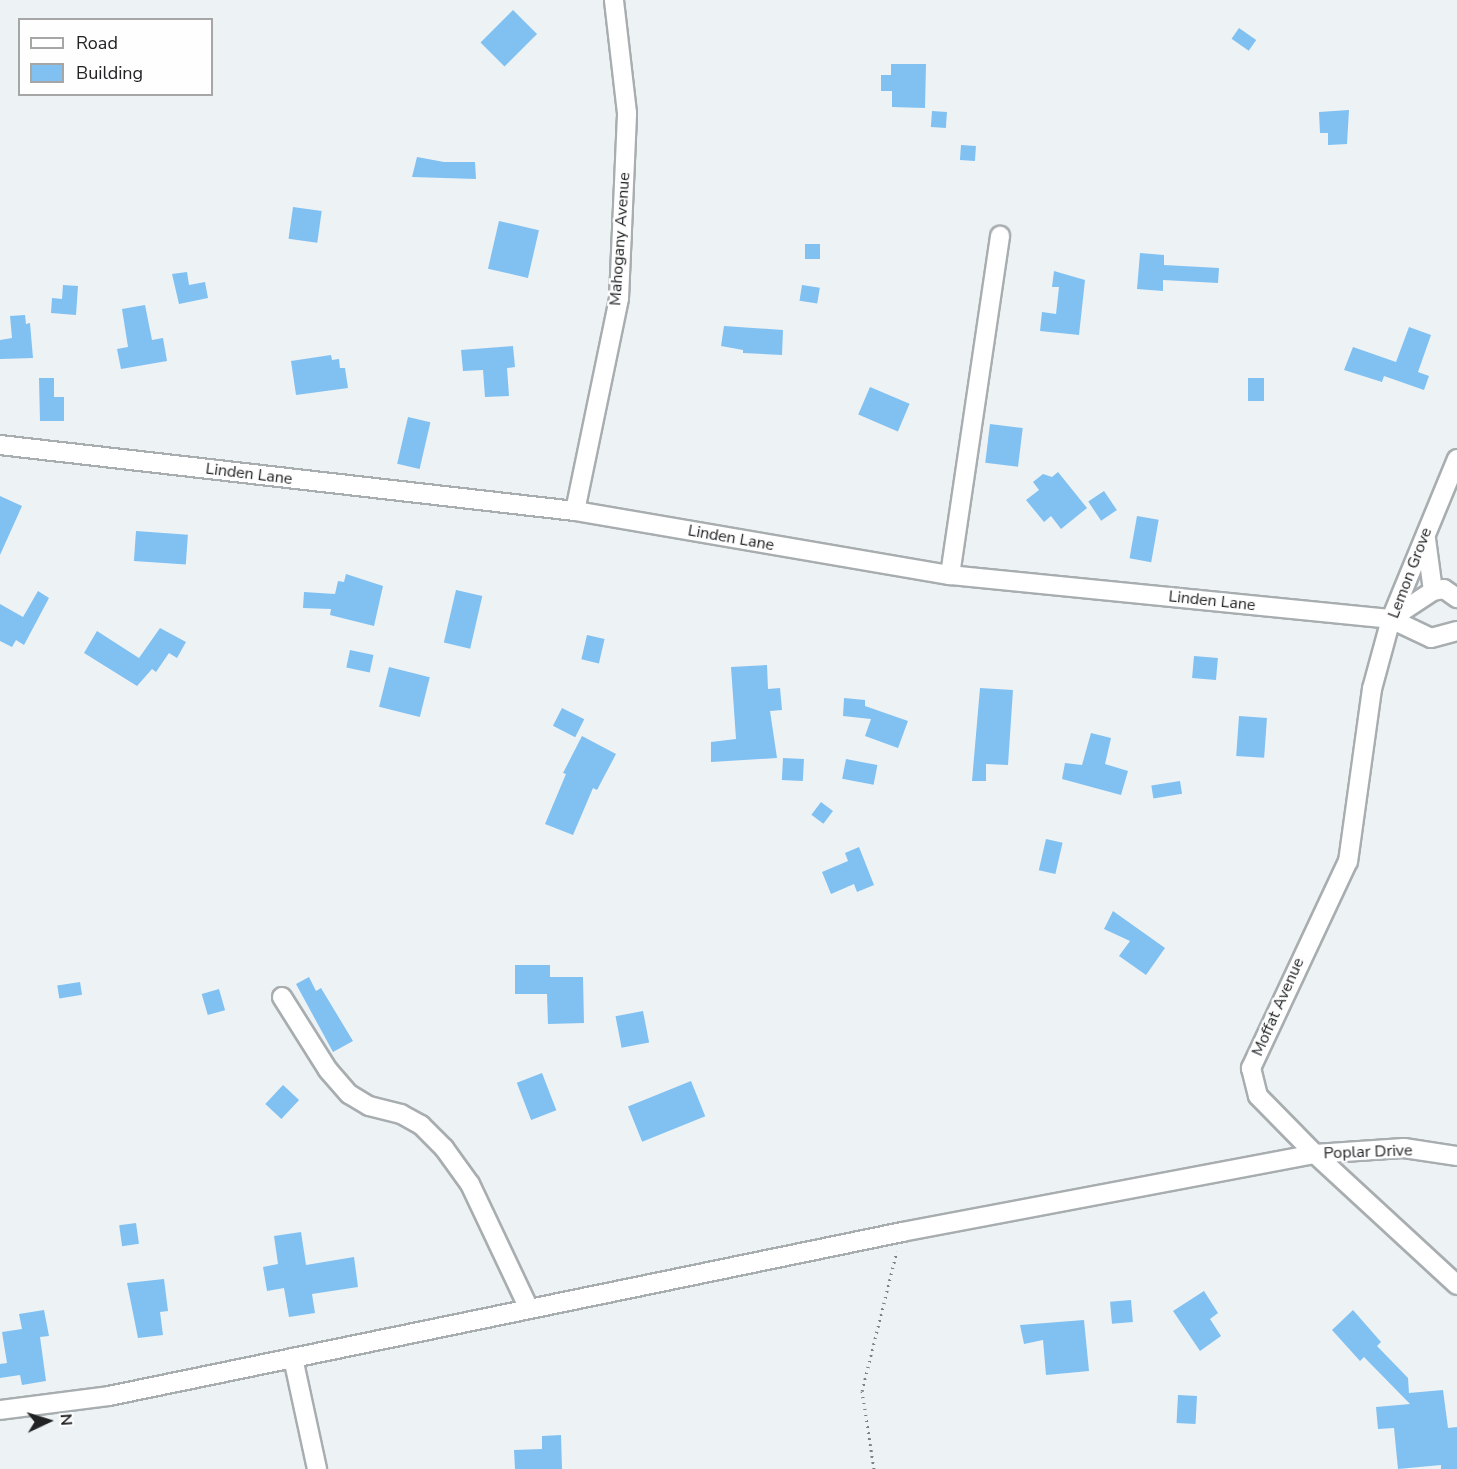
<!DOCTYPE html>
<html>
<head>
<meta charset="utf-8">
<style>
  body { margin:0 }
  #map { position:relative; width:1457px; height:1469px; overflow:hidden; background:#edf2f5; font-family:"Nunito Sans",sans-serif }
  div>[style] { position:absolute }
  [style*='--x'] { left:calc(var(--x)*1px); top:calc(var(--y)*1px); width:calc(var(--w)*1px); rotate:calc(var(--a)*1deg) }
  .building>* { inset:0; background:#80c1f2; transform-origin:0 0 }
  .path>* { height:3px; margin-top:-1.5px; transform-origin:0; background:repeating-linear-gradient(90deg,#7f8184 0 1.5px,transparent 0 6px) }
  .roads { filter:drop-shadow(2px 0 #a8adb0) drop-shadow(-2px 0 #a8adb0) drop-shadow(0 2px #a8adb0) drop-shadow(0 -2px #a8adb0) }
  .minor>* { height:18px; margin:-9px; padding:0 9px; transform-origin:9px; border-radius:9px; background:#fff }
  span { translate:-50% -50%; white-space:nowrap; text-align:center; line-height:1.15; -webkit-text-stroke:4.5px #fefefe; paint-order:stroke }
  .street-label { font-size:16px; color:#212224 }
  .legend { position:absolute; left:18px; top:18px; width:195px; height:78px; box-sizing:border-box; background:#fefefe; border:2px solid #a6a6a7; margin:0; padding:8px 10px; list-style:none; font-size:18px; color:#212224 }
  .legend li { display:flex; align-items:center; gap:12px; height:30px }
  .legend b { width:30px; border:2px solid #a6a6a7 }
  .north { position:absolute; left:18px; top:1391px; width:60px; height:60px; -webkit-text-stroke:4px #fefefe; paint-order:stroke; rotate:86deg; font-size:16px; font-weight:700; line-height:24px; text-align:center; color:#212224 }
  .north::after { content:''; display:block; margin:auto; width:21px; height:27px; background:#212224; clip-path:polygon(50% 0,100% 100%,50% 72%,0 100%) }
</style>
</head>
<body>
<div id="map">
  <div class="building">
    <div style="left:513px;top:10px;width:34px;height:46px;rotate:45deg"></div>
    <div style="left:1239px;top:28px;width:21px;height:13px;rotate:35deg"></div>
    <div style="clip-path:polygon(891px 64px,926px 64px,925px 108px,892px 107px,892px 91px,881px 91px,881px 75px,891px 75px)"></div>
    <div style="clip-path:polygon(1349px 110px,1347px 144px,1328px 145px,1328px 133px,1320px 133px,1319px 112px)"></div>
    <div style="left:932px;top:111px;width:15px;height:16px;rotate:4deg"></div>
    <div style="left:961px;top:145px;width:15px;height:15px;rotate:4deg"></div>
    <div style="clip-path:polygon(417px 157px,444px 162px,475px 162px,476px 179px,412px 177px)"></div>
    <div style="left:293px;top:207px;width:29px;height:32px;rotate:8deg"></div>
    <div style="left:499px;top:221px;width:41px;height:49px;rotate:13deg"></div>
    <div style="left:805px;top:244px;width:15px;height:15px"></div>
    <div style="clip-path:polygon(1140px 253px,1164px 255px,1164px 265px,1219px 268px,1218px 283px,1163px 280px,1163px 291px,1137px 289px)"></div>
    <div style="clip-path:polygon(1054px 271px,1085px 280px,1079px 335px,1040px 331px,1042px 312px,1056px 314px,1059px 287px,1052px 287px)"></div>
    <div style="clip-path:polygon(187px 272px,189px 285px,205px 282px,208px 298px,179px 304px,172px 274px)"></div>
    <div style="clip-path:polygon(63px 285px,78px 286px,76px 315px,51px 313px,52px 298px,62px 299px)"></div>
    <div style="left:802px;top:285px;width:18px;height:16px;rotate:9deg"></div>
    <div style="clip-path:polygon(145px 305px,152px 340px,163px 338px,167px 361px,121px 369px,117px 349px,128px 347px,122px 309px)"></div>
    <div style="clip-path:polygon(25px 315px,26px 324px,30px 323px,33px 358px,0 359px,0 340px,12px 338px,10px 316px)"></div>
    <div style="clip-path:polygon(724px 326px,783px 330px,782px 355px,743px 353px,743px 350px,721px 346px)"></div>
    <div style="clip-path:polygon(1409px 327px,1431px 335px,1418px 372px,1429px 376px,1424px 390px,1384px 376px,1382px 382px,1344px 370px,1353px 347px,1396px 362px)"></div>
    <div style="clip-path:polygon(513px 346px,515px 367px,507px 368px,509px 396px,485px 397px,483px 370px,463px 371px,461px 350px)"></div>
    <div style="clip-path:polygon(331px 355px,332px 360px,339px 359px,340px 368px,345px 368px,348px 388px,296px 395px,291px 361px)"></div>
    <div style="clip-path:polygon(39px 378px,54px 378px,54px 397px,64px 397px,64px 421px,40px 421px)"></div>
    <div style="left:1248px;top:378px;width:16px;height:23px"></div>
    <div style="left:870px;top:387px;width:43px;height:30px;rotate:23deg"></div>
    <div style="left:408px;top:417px;width:23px;height:48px;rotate:13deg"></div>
    <div style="left:990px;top:424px;width:33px;height:39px;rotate:7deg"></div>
    <div style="clip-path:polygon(1058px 472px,1087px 508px,1061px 529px,1051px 516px,1044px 522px,1026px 500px,1039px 490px,1033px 482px,1043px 474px,1052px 477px)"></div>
    <div style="left:1104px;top:491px;width:23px;height:19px;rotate:56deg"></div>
    <div style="clip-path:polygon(0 496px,22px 506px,0 555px)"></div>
    <div style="left:1137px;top:516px;width:22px;height:43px;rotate:10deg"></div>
    <div style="left:136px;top:531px;width:52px;height:30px;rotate:4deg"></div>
    <div style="clip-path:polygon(346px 574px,383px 586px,374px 626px,330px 615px,331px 609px,303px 608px,304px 592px,335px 594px,338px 581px,344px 582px)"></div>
    <div style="left:456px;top:590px;width:27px;height:54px;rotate:13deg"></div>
    <div style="clip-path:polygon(38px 591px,49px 598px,24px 645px,16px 640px,12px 647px,0 641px,0 604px,23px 617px)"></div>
    <div style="clip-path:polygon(160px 628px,186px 642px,177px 658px,169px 653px,156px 672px,152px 669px,137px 686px,84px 653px,97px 631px,139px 658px)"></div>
    <div style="left:587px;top:635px;width:18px;height:25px;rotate:13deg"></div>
    <div style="left:350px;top:650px;width:24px;height:18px;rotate:12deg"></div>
    <div style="left:1194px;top:656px;width:24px;height:22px;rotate:5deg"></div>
    <div style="clip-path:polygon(767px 665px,768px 689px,780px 688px,782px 710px,770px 711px,777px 758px,711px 762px,711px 742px,736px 739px,731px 667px)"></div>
    <div style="left:389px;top:667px;width:42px;height:41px;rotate:14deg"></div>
    <div style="clip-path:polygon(980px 688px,1013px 690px,1008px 765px,986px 764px,986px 781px,972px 781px)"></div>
    <div style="clip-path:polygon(844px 698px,865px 700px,865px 706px,908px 721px,898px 748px,865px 736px,871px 719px,843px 716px)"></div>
    <div style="left:562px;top:708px;width:25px;height:20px;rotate:27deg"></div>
    <div style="left:1239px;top:716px;width:28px;height:40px;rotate:4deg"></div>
    <div style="clip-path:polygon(1091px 733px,1111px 738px,1105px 764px,1128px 771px,1121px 795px,1062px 779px,1065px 763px,1082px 765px)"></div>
    <div style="clip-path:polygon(582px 736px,616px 754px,597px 790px,593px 788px,573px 835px,545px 824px,566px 774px,563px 773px)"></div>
    <div style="left:783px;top:758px;width:21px;height:22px;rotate:3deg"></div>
    <div style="left:846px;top:759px;width:32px;height:20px;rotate:11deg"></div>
    <div style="left:1180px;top:781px;width:13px;height:29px;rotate:81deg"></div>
    <div style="left:821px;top:802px;width:15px;height:16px;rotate:37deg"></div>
    <div style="left:1046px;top:839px;width:17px;height:32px;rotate:13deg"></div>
    <div style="clip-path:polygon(859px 847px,874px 885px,857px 892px,854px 884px,831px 894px,822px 872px,848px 861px,845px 853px)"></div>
    <div style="clip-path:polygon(1113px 911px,1165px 948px,1146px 975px,1119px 956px,1130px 941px,1104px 929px)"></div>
    <div style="clip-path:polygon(515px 965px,550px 965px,550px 977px,583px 977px,584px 1023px,548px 1024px,547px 994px,515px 994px)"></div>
    <div style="clip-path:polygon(309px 977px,316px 991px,321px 988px,353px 1041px,333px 1052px,296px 984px)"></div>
    <div style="left:80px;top:982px;width:13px;height:23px;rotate:81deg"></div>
    <div style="left:219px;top:989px;width:22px;height:18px;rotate:74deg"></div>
    <div style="left:643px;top:1011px;width:32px;height:28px;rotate:79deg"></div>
    <div style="left:542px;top:1073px;width:40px;height:27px;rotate:69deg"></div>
    <div style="left:691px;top:1081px;width:38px;height:68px;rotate:68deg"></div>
    <div style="left:283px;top:1085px;width:22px;height:26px;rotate:43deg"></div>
    <div style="left:136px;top:1223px;width:21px;height:17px;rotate:82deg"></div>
    <div style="clip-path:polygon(301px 1232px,306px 1265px,354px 1257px,358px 1287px,312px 1294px,315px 1313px,289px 1317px,284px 1288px,267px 1291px,263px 1267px,278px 1264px,274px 1236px)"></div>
    <div style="clip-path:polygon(164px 1279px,168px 1311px,160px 1312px,163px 1335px,138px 1338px,127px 1283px)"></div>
    <div style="clip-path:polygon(1204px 1291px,1218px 1313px,1210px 1319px,1221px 1336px,1200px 1351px,1173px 1311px)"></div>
    <div style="left:1131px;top:1300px;width:22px;height:21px;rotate:85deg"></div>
    <div style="clip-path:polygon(44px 1310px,49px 1336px,40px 1337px,46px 1381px,22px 1385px,20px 1375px,0 1378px,0 1364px,7px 1363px,2px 1332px,22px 1329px,19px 1314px)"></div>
    <div style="clip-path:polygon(1353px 1310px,1381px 1342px,1377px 1346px,1408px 1378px,1409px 1393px,1443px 1390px,1448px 1428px,1457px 1427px,1457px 1469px,1441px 1469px,1441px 1465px,1398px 1469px,1394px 1428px,1378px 1429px,1376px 1407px,1410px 1404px,1364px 1357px,1360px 1361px,1332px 1330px)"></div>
    <div style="clip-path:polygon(1084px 1320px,1089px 1371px,1046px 1375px,1043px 1340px,1024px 1344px,1020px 1325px)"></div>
    <div style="left:1178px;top:1395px;width:19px;height:28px;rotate:3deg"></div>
    <div style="clip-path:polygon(561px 1435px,562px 1469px,515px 1469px,514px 1450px,542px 1449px,542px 1436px)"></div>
  </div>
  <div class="path">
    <div style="--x:874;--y:1469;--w:79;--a:-98.7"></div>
    <div style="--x:862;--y:1391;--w:144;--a:-76"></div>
  </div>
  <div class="roads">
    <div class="minor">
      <div style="--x:0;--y:445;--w:579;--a:6.55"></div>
      <div style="--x:575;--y:511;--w:380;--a:9.7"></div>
      <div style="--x:950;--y:575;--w:443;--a:5.7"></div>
      <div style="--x:1391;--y:619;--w:44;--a:25.4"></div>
      <div style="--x:1431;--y:638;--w:27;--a:-15"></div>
      <div style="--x:1457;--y:459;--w:173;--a:112.4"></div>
      <div style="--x:1391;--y:619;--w:73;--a:105.2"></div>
      <div style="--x:1372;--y:689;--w:174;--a:97.9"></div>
      <div style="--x:1348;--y:861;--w:229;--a:115.1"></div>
      <div style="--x:1251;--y:1068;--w:29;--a:76"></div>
      <div style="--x:1258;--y:1096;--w:81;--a:45.5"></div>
      <div style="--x:1315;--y:1154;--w:193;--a:42.7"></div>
      <div style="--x:575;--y:511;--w:217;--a:-78.3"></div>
      <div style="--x:619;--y:298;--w:185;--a:-87.5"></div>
      <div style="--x:627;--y:113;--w:114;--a:-96.6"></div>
      <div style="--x:1426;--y:539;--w:52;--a:82.3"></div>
      <div style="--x:950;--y:575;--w:343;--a:-81.6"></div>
      <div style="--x:1392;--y:618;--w:49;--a:-33.4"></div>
      <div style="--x:1433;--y:591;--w:11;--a:-10"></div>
      <div style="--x:1444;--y:589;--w:16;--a:35"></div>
      <div style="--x:282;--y:997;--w:86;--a:57.8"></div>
      <div style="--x:328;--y:1070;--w:32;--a:49"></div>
      <div style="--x:349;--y:1094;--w:23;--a:31"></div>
      <div style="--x:369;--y:1106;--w:33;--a:14"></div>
      <div style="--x:401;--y:1114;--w:23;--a:29"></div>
      <div style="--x:421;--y:1125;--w:33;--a:45"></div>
      <div style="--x:444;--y:1148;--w:44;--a:54.2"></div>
      <div style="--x:470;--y:1184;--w:138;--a:64.7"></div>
      <div style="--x:293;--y:1358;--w:114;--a:77.8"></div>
      <div style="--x:0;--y:1410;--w:110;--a:-7.3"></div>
      <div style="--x:109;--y:1396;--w:810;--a:-11.68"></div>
      <div style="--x:902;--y:1232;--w:420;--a:-10.7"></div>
      <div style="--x:1315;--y:1154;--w:89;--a:-3.9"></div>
      <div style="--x:1404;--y:1148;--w:54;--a:8.6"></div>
    </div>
  </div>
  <div class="street-label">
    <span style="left:620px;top:239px;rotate:-86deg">Mahogany Avenue</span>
    <span style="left:249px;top:474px;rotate:7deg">Linden Lane</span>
    <span style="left:731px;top:538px;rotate:10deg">Linden Lane</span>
    <span style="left:1410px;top:573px;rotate:-69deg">Lemon Grove</span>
    <span style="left:1212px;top:601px;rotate:6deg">Linden Lane</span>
    <span style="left:1278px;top:1007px;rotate:-66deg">Moffat Avenue</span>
    <span style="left:1368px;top:1152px;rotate:-2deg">Poplar Drive</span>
  </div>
  <ul class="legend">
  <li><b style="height:8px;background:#fff"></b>Road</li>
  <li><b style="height:16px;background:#80c1f2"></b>Building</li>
  </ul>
  <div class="north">N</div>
</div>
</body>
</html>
